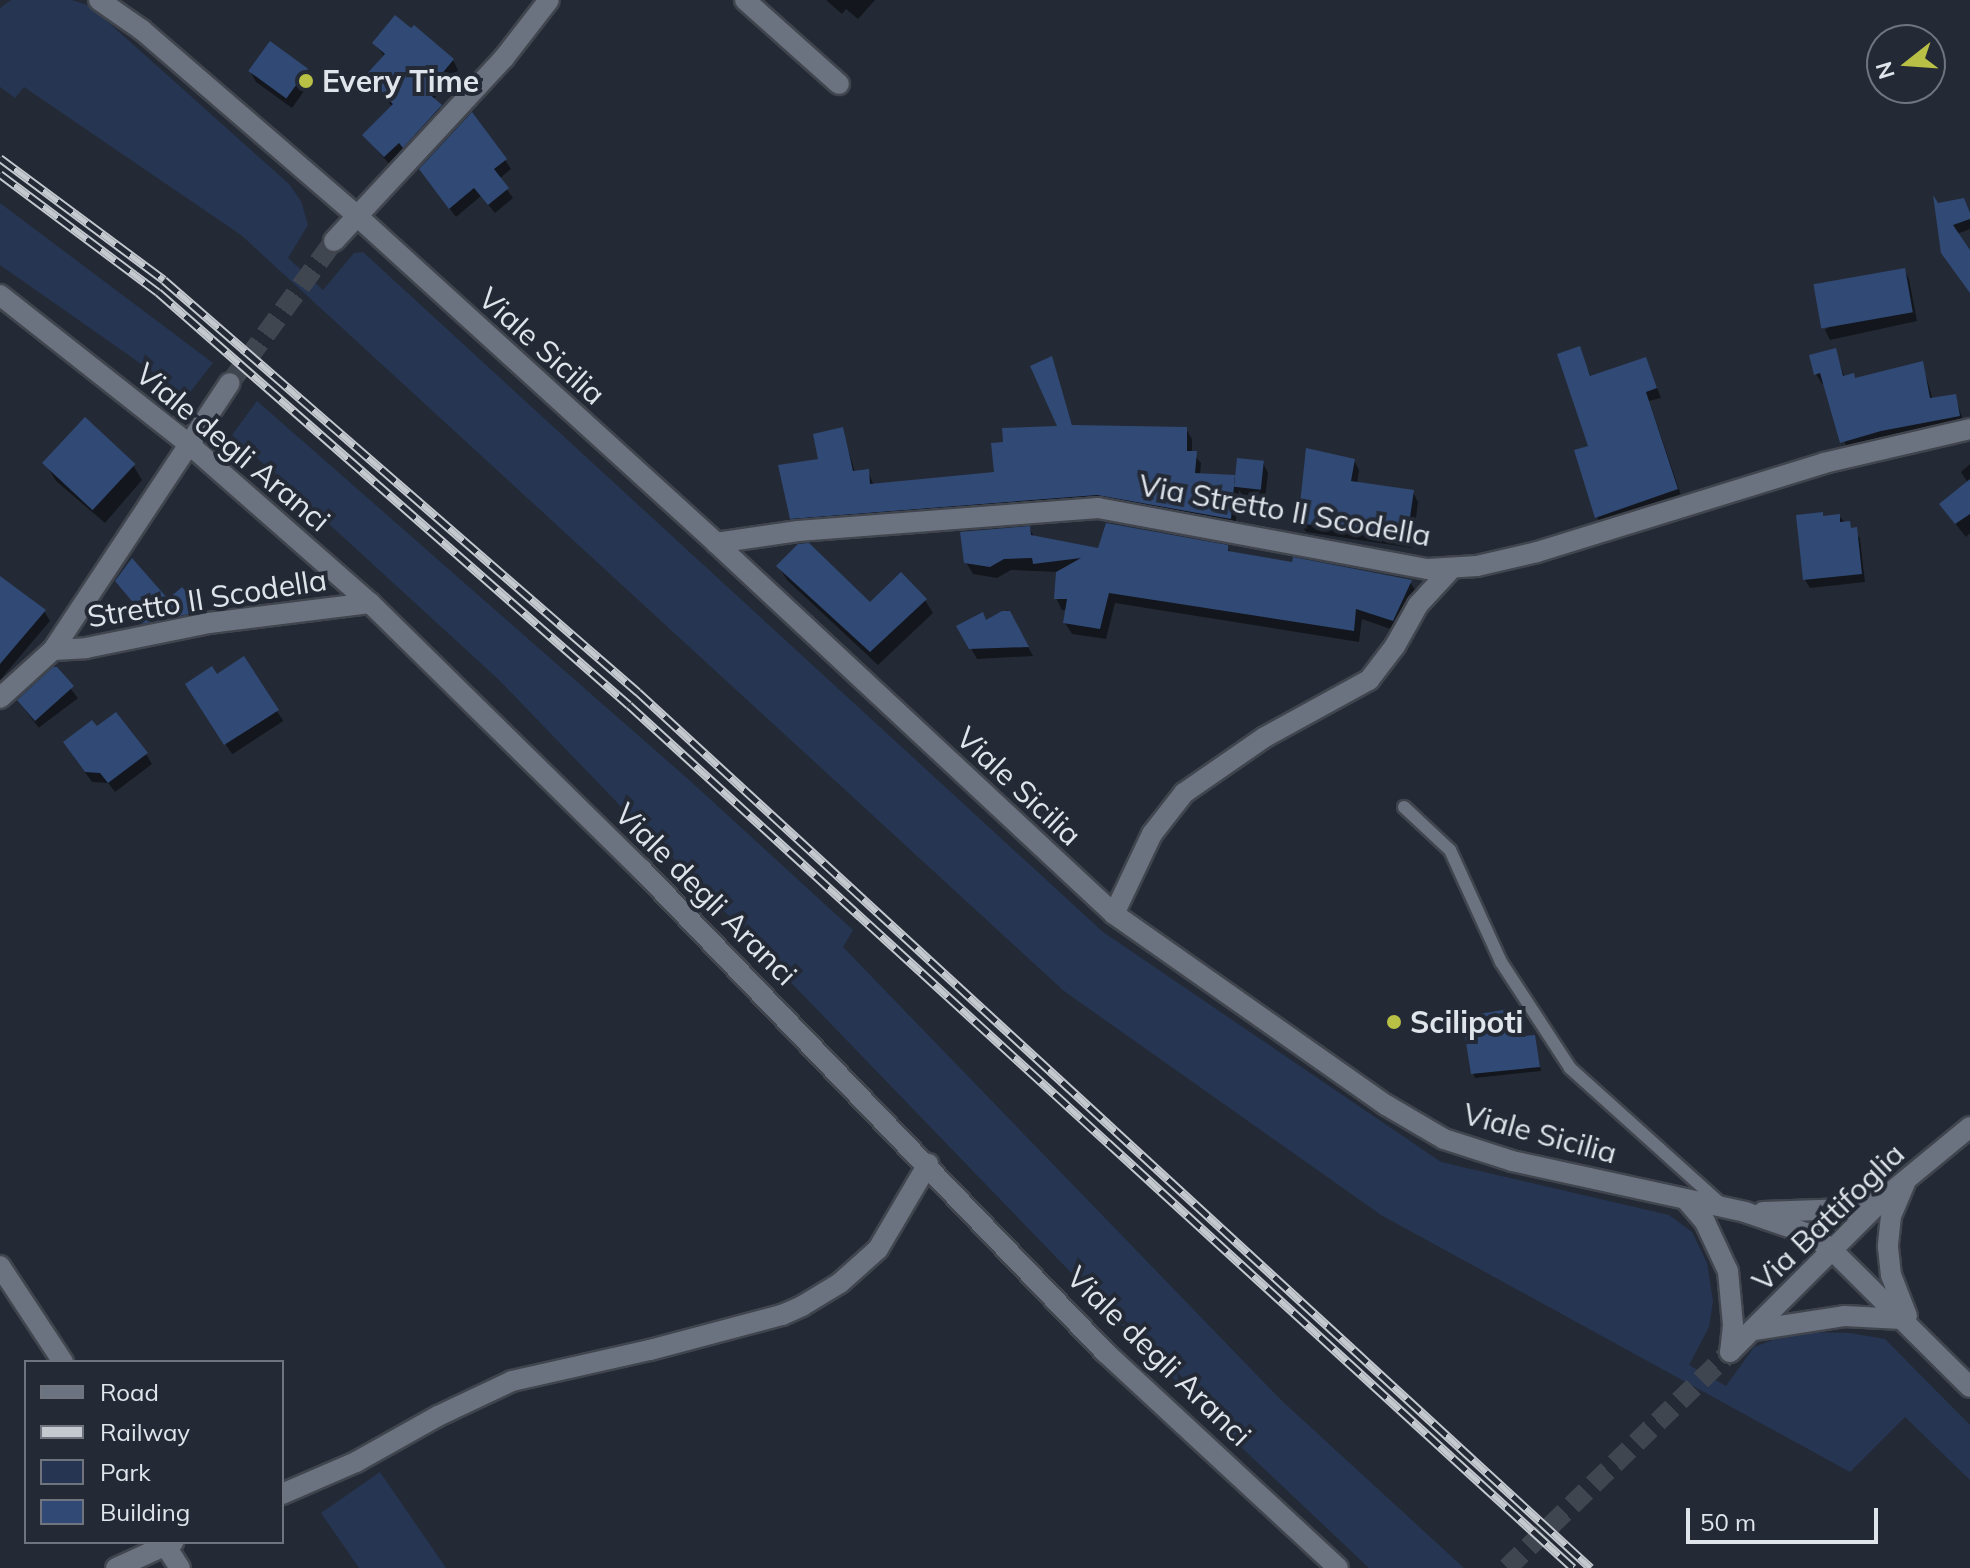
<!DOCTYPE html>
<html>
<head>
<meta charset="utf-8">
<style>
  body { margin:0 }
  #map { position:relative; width:1970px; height:1568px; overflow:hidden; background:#242a35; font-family:Mulish,sans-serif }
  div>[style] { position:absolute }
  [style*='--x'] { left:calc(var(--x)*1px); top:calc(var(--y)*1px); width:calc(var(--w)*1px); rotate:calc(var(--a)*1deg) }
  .green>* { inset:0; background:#253552 }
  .shadow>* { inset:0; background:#0007; transform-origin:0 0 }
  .building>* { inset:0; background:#304975; transform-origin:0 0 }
  .tertiary-tunnel>* { height:20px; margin-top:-10px; transform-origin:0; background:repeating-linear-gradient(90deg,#404650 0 20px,transparent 0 30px) }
  .roads { filter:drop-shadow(2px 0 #40454e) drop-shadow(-2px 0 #40454e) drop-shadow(0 2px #40454e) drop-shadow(0 -2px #40454e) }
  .service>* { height:12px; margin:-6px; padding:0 6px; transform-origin:6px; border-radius:6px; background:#6c7380 }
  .minor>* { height:20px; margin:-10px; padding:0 10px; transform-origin:10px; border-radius:10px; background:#6c7380 }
  .tertiary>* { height:20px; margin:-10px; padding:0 10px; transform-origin:10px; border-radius:10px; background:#6c7380 }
  .rail>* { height:9px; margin-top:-4.5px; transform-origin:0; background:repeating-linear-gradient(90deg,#242a35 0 18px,#c4c8cf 0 36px); box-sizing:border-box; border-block:2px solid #c4c8cf }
  .dots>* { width:22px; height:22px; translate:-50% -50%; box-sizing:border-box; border:4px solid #242a35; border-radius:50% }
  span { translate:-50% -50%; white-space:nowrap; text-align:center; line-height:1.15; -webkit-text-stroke:8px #242a35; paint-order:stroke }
  .poi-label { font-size:30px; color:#e0e4eb; font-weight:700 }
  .left { translate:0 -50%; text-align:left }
  .street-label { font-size:30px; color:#e0e4eb }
  .legend { position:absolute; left:24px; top:1360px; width:260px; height:184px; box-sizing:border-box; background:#242a35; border:2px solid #6f747e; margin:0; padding:10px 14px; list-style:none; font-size:24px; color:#e0e4eb }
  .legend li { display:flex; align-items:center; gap:16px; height:40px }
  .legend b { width:40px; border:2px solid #6f747e }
  .north { position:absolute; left:1866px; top:24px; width:80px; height:80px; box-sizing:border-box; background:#242a35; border:2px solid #6f747e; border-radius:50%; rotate:253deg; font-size:22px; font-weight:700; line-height:32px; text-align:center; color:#e0e4eb }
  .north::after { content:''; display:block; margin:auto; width:28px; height:36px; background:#b9c046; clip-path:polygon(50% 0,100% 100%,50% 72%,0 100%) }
  .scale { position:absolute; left:1686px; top:1508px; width:192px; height:36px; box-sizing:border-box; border:4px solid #e0e4eb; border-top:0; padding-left:10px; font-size:24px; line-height:28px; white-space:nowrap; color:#e0e4eb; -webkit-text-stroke:6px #242a35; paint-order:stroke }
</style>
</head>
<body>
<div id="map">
  <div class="green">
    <div style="clip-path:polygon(11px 0,72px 0,90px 6px,289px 184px,301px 201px,308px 225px,288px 258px,323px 290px,354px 253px,363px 252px,1103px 932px,1441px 1162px,1669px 1215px,1692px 1232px,1707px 1263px,1713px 1301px,1709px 1327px,1689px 1365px,1726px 1386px,1754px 1347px,1778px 1338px,1806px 1332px,1850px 1333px,1885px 1339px,1970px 1425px,1970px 1480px,1905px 1417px,1850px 1472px,1381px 1215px,1064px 991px,241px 235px,24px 87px,15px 98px,0 87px,0 8px)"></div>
    <div style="clip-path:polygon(0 203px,213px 363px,187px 396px,0 265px)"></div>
    <div style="clip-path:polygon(257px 401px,688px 779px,853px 930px,843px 947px,1281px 1400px,1464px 1568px,1369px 1568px,1221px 1428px,498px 679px,232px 435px)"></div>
    <div style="clip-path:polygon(380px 1472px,446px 1568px,359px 1568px,321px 1513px)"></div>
  </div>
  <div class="shadow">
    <div style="clip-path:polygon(826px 0,875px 0,858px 19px,846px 9px,842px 14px)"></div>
    <div style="clip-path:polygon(374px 43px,453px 60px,458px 70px,433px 100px,446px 116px,390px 165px,365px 136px,393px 107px,365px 78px,385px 57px)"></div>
    <div style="clip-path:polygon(306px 70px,312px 80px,292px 108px,256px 82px,250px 71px)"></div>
    <div style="clip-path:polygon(505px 160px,511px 169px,499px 179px,513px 198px,495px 213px,481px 196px,456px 217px,427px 179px)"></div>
    <div style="clip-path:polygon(1936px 204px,1970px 214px,1970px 229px,1957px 234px,1970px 253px,1970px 291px)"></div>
    <div style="clip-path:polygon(1904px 270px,1909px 279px,1917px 321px,1830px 340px,1825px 330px)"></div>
    <div style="clip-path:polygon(1579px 348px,1591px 377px,1646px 359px,1661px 398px,1649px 401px,1682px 498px,1602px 526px,1597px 517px)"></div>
    <div style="clip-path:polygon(1835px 351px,1845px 378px,1855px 380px,1922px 363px,1933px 400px,1955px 396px,1965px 426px,1848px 452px,1825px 383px,1822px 384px,1816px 374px)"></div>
    <div style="clip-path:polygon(1051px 359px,1073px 427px,1186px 429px,1192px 439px,1192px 453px,1201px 463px,1200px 475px,1234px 477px,1237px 484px,1263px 463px,1268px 473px,1265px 499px,1243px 496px,1239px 490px,1235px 528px,1104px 504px,798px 528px,792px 518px,821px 461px,842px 430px,855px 472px,868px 471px,874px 486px,996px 474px,1060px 428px)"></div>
    <div style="clip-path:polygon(1308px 450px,1354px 460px,1359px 470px,1357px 484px,1413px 492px,1418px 502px,1412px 548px,1306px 532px,1300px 522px)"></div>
    <div style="clip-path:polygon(1970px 464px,1970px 533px,1966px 537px,1946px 512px,1968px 483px,1961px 472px)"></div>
    <div style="clip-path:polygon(133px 465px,142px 480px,105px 523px,56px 481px,47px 466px)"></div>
    <div style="clip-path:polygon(1839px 516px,1860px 538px,1865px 582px,1810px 588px,1805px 580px)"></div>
    <div style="clip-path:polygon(1029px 528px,1035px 538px,1099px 551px,1227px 547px,1231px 554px,1410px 582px,1417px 593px,1399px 632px,1362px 619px,1359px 642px,1115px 603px,1106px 639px,1072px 634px,1065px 623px,1067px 610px,1062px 610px,1056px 598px,1058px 572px,1011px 570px,997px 578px,973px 574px,966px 562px)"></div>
    <div style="clip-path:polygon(779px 567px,870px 605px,925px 600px,933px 613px,878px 665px,787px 580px)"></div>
    <div style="clip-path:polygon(0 578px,44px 611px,50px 621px,0 680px)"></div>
    <div style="clip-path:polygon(1008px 610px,1033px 656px,977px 659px,959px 627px,986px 622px)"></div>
    <div style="clip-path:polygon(202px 613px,206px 620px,148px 632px,144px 624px)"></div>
    <div style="left:243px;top:659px;width:74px;height:61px;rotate:57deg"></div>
    <div style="left:55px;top:668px;width:38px;height:49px;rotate:53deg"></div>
    <div style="clip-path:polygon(96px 729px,146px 754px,152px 764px,115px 792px,108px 783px,92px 782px,71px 753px)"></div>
    <div style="clip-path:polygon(1534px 1037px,1541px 1071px,1475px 1078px,1473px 1073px)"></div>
  </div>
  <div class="building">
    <div style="clip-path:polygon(395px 15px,411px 28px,414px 25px,454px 59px,427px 92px,442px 105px,403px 148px,399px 143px,384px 157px,362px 135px,393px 104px,363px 78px,385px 54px,372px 43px)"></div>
    <div style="left:270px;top:41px;width:47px;height:37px;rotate:36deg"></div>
    <div style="clip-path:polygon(472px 112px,507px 159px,494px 169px,509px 188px,488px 205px,474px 188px,449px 209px,419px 169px)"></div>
    <div style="clip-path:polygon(1933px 195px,1938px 203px,1964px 198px,1970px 213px,1970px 219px,1953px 225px,1970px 250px,1970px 293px,1941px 253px)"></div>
    <div style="left:1905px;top:268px;width:45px;height:93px;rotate:80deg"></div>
    <div style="clip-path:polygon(1580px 346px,1590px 376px,1646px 357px,1657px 388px,1646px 392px,1678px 489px,1595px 518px,1574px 450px,1588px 446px,1557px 354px)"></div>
    <div style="clip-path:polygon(1836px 348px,1843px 376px,1854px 373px,1855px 378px,1923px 361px,1930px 398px,1956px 394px,1960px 416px,1881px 431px,1840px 443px,1820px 373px,1814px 375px,1809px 355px)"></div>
    <div style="clip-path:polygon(1052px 356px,1072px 425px,1187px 427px,1187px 451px,1197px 451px,1195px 473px,1235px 475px,1231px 519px,1097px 495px,790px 519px,778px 465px,818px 459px,813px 434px,843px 427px,853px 471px,869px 469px,870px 484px,994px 472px,991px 443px,1003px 442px,1002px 428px,1057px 426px,1030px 366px)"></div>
    <div style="left:85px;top:417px;width:69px;height:63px;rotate:43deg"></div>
    <div style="clip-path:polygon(1306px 448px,1355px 459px,1351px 481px,1414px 490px,1407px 538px,1298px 523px)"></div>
    <div style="left:1237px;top:458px;width:27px;height:29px;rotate:6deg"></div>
    <div style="clip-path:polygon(1970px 479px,1970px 514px,1955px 524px,1939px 504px)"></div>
    <div style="clip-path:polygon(1823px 512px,1823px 516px,1840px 514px,1840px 522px,1850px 521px,1851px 528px,1857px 527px,1862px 574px,1803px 580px,1796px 515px)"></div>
    <div style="clip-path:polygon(1106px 523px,1228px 545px,1228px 551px,1292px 562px,1293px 557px,1412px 580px,1393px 621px,1356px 609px,1354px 631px,1109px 593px,1100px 629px,1063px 623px,1067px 599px,1054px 599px,1056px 572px,1081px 558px,1033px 564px,1032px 558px,1004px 559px,990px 567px,964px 563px,960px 532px,1030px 526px,1031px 535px,1098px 548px)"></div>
    <div style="clip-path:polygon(809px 543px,870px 602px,901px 572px,927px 599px,870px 652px,776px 566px,798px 544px)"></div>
    <div style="clip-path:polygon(132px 558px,168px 599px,182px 587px,203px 611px,141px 624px,147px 619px,115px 581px)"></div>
    <div style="clip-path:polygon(0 576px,46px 610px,0 664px)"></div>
    <div style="clip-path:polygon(1002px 611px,1010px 611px,1029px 647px,969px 649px,956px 626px,983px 612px,986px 620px)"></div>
    <div style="clip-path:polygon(244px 656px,279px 710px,224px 745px,185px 684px,212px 666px,217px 674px)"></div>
    <div style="clip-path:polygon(53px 667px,57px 667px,74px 686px,35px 721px,17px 700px)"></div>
    <div style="clip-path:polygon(116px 712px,148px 753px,108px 783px,100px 773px,85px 772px,63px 742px,92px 720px,97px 726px)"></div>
    <div style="clip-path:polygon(1508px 1009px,1513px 1037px,1535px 1035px,1540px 1067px,1471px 1074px,1462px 1017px)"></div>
  </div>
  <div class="tertiary-tunnel">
    <div style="--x:230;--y:383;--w:176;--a:-53.8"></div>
    <div style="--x:1507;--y:1568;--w:310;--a:-44.1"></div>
  </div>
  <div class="roads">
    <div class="service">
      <div style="--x:1404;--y:807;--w:63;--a:43.1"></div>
      <div style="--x:1450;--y:850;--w:123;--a:65.5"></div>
      <div style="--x:1501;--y:962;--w:126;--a:56.9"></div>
      <div style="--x:1570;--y:1068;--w:205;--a:42"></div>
    </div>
    <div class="minor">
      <div style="--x:745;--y:0;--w:126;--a:41.8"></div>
      <div style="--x:53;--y:650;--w:33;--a:-3"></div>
      <div style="--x:86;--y:648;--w:126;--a:-11.5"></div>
      <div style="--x:209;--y:623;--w:162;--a:-7.1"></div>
      <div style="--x:1114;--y:914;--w:89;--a:-64.6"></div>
      <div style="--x:1152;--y:834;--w:52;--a:-52"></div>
      <div style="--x:1184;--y:793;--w:98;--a:-34.7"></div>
      <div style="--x:1265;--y:737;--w:119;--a:-28.7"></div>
      <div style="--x:1369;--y:680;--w:43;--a:-52.6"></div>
      <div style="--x:1395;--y:646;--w:47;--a:-60.7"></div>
      <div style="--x:1418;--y:605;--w:50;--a:-47.4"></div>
      <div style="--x:0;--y:1266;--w:115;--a:56.7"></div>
      <div style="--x:282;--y:1494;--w:81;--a:-23.4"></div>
      <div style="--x:356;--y:1462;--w:94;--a:-29.3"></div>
      <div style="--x:438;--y:1416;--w:82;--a:-25.3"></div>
      <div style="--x:512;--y:1381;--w:141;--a:-12.7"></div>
      <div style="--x:650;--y:1350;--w:137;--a:-14.9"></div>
      <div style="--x:782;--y:1315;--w:22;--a:-24"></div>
      <div style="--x:802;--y:1306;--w:44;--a:-31.2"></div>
      <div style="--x:840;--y:1283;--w:51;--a:-41.8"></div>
      <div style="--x:878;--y:1249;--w:99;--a:-59.5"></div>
      <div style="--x:163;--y:1542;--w:31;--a:57"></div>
      <div style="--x:116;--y:1568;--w:63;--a:-24.5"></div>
    </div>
    <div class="tertiary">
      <div style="--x:99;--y:0;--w:52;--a:34.9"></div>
      <div style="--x:142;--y:30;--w:283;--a:40.8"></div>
      <div style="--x:356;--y:215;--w:487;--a:42.3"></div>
      <div style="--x:716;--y:543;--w:544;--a:42.99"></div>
      <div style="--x:1114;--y:914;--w:332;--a:35.1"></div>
      <div style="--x:1386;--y:1105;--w:67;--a:30.4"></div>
      <div style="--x:1444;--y:1139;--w:71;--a:17.9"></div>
      <div style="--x:1512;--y:1161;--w:239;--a:12.3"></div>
      <div style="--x:1745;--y:1212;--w:68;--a:19"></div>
      <div style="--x:1809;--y:1234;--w:27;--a:34"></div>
      <div style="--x:1831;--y:1249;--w:196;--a:44.8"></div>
      <div style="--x:334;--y:241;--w:250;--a:-47.1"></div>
      <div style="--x:504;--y:58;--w:73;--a:-52.2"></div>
      <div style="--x:0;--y:295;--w:242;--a:38.3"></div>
      <div style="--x:190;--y:445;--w:240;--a:41.3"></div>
      <div style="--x:370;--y:603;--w:380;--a:44.5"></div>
      <div style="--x:641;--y:869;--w:671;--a:46.15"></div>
      <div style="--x:1106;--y:1353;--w:316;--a:42.8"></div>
      <div style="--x:716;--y:543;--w:83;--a:-8.3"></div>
      <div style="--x:798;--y:531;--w:301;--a:-4.4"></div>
      <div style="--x:1098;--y:508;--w:336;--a:10.5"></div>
      <div style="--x:1428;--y:569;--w:49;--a:-3.5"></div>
      <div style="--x:1477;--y:566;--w:62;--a:-13.1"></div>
      <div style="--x:1537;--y:552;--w:300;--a:-17.2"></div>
      <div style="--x:1824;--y:463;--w:150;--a:-13.1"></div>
      <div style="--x:0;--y:698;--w:72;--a:-42.2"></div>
      <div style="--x:53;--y:650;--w:320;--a:-56.5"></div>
      <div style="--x:1905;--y:1183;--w:36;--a:113"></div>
      <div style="--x:1891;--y:1216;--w:31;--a:96"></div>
      <div style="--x:1888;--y:1247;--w:28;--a:84"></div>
      <div style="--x:1891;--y:1275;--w:44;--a:68.7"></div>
      <div style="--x:1687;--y:1201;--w:28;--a:49"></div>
      <div style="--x:1705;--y:1222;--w:54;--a:64.9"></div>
      <div style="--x:1728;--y:1271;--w:54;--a:84.7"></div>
      <div style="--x:1733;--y:1325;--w:27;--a:96"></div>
      <div style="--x:1763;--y:1212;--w:85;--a:-2"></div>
      <div style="--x:1848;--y:1209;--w:35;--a:-18"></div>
      <div style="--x:1754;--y:1330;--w:91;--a:-8.8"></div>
      <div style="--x:1844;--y:1316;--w:58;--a:3"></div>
      <div style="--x:1730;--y:1352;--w:219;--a:-45"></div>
      <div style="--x:1885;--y:1197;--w:110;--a:-39.5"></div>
    </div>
  </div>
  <div class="rail">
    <div style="--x:0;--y:158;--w:204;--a:36.6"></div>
    <div style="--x:164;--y:280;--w:628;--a:41"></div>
    <div style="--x:638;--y:692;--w:1294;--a:42.59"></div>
    <div style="--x:0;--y:174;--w:197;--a:36.8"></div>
    <div style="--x:158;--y:292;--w:626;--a:41.25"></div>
    <div style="--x:629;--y:705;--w:1279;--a:42.43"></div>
  </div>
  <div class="dots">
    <div style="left:306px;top:81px;background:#b9c046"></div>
    <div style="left:1394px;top:1022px;background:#b9c046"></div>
  </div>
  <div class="poi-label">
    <span class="left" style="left:322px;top:81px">Every Time</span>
    <span class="left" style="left:1410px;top:1022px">Scilipoti</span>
  </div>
  <div class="street-label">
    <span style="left:542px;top:346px;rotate:42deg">Viale Sicilia</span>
    <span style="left:233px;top:447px;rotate:40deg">Viale degli Aranci</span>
    <span style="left:1285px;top:510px;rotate:10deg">Via Stretto II Scodella</span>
    <span style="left:207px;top:598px;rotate:-9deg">Stretto II Scodella</span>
    <span style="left:1019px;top:786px;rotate:43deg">Viale Sicilia</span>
    <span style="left:706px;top:894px;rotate:45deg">Viale degli Aranci</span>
    <span style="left:1540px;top:1133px;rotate:15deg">Viale Sicilia</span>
    <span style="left:1828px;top:1217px;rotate:-44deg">Via Battifoglia</span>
    <span style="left:1159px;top:1356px;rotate:44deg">Viale degli Aranci</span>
  </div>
  <ul class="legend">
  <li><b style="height:10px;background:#6c7380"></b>Road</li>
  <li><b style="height:10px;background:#c4c8cf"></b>Railway</li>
  <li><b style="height:22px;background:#253552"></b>Park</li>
  <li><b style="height:22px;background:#304975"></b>Building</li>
  </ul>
  <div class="north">N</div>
  <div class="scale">50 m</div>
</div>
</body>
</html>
